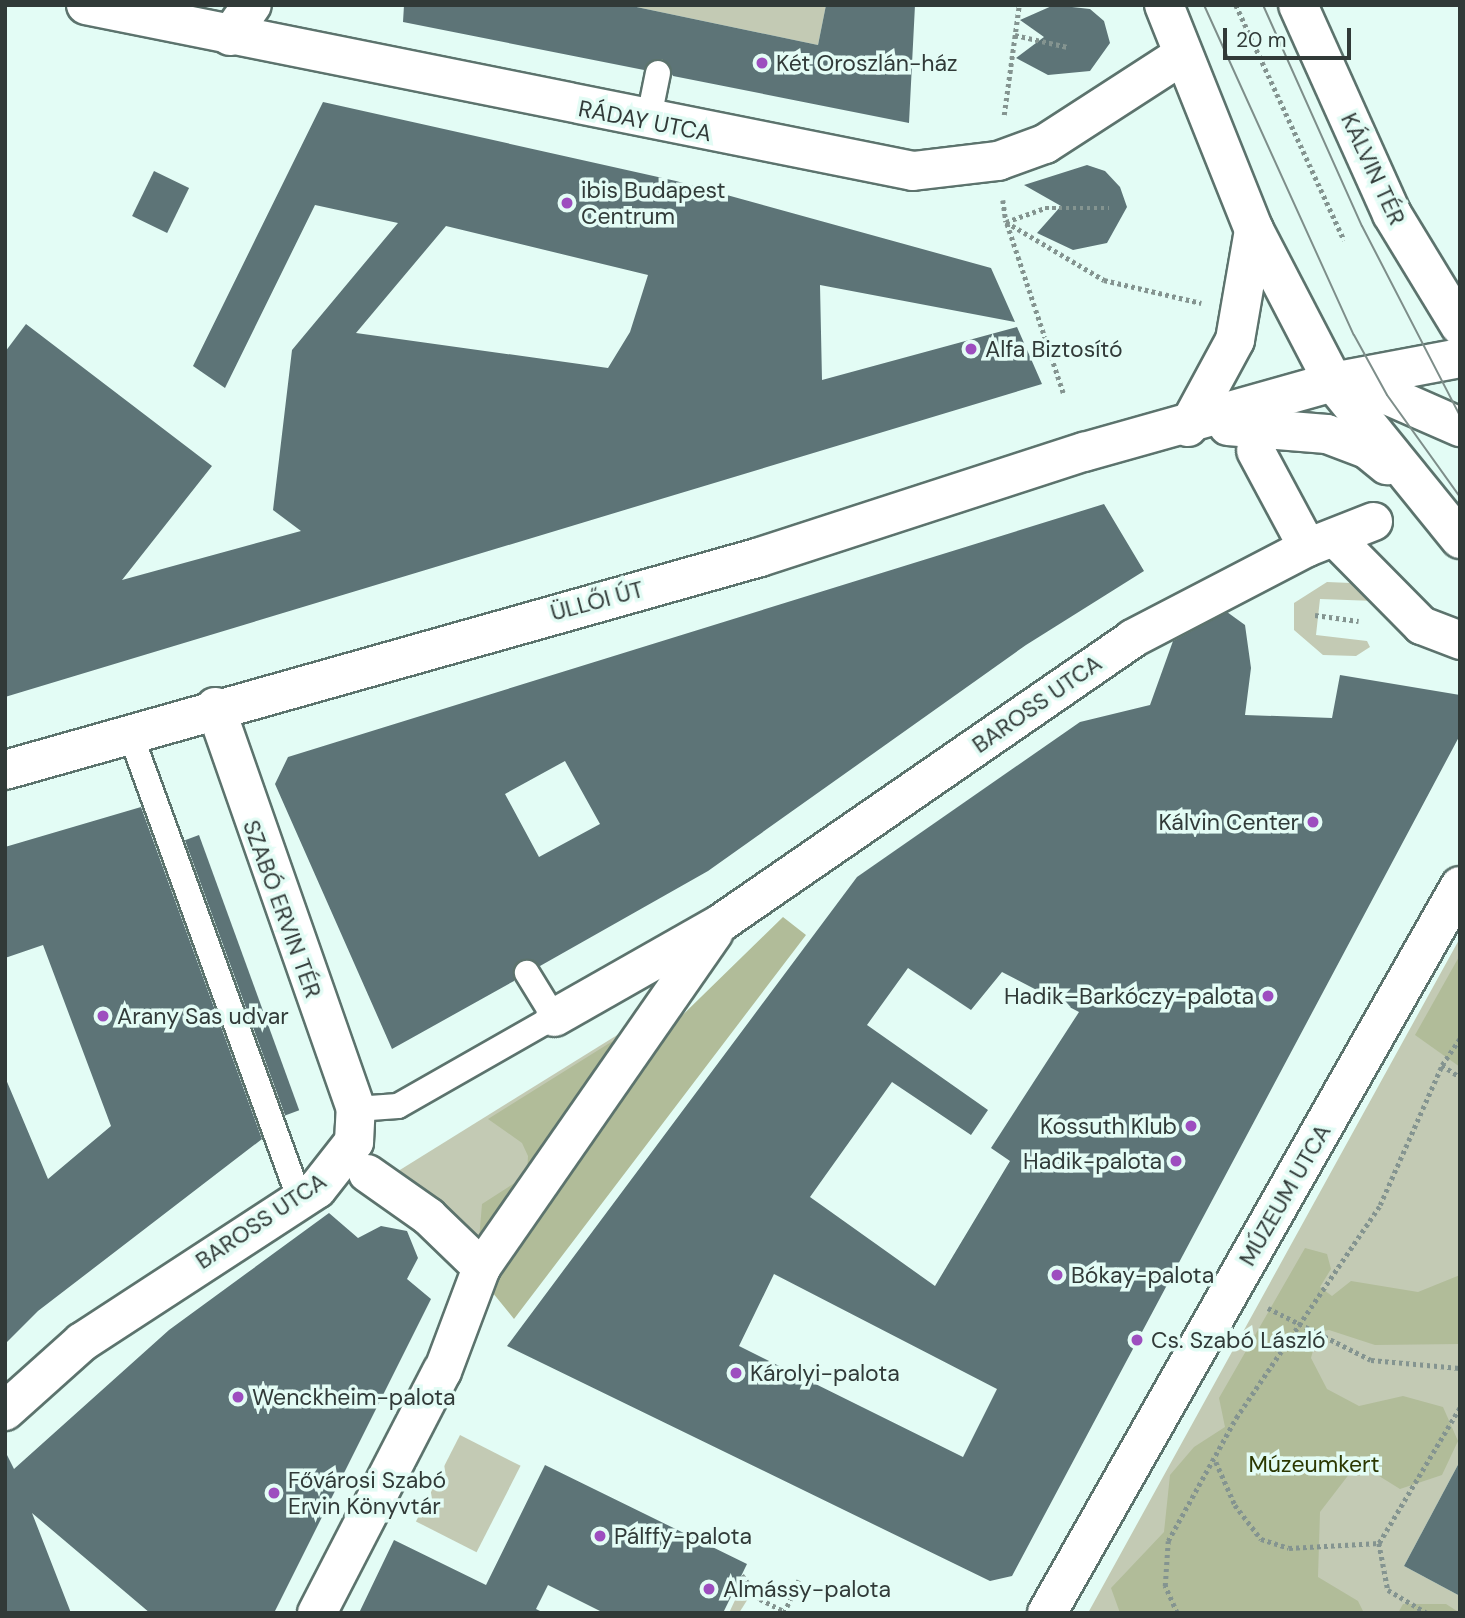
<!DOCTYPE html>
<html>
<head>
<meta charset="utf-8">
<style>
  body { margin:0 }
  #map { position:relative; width:1465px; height:1618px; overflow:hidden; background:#e3fcf5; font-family:"DM Sans",sans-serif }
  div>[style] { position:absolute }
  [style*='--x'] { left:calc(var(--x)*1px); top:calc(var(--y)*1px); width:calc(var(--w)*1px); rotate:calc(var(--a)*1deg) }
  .green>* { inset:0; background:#c3cab4; transform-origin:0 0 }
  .forest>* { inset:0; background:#b1bc99 }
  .building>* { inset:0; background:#5d7477; transform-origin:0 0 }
  .path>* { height:4.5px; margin-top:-2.25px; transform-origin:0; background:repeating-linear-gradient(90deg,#849490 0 3.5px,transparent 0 7px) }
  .roads { filter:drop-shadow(2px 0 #5c736d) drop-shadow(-2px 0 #5c736d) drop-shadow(0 2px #5c736d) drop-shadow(0 -2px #5c736d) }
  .service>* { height:24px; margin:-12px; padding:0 12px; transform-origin:12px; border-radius:12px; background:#fff }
  .pedestrian>* { height:37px; margin:-18.5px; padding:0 18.5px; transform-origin:18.5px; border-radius:18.5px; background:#fff }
  .minor>* { height:38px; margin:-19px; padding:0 19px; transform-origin:19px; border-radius:19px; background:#fff }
  .tertiary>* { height:38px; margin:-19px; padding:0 19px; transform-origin:19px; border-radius:19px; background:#fff }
  .secondary>* { height:38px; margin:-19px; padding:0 19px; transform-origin:19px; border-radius:19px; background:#fff }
  .tram>* { height:2px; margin:-1px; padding:0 1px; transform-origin:1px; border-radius:1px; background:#7e8e8a }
  .dots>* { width:19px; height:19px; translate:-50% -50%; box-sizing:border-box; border:4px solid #e3fcf5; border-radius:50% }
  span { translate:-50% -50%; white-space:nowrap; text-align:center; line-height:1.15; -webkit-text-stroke:7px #e3fcf5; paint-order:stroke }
  .poi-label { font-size:23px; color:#313a38 }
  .left { translate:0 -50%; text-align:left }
  .right { translate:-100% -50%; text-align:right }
  .street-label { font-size:23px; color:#313a38 }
  .park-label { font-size:23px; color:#2b3700 }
  .frame { position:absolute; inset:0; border:7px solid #313a38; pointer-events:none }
  .scale { position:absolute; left:1223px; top:28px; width:128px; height:32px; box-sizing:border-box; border:4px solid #313a38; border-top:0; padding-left:9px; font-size:21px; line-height:24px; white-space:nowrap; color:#313a38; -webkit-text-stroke:5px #e3fcf5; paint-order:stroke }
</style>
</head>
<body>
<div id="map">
  <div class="green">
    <div style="clip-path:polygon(627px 5px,826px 5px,818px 45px)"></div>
    <div style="clip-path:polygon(1327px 582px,1351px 583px,1375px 601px,1320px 599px,1316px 635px,1367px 641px,1370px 647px,1356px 656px,1323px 655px,1294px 630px,1294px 603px)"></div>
    <div style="clip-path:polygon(1460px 938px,1460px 1461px,1404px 1566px,1460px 1596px,1460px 1613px,1088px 1613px)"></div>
    <div style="clip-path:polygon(635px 1024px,483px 1250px,395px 1173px)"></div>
    <div style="left:460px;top:1435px;width:68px;height:97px;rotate:27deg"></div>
    <div style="clip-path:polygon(743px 1583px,751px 1594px,739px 1613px,729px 1613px)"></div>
  </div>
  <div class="forest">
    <div style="clip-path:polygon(783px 917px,806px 935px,514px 1319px,488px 1287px,479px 1240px,482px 1204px,527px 1175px,528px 1156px,522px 1143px,488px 1119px,632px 1029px,660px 1037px)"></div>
    <div style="clip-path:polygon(1460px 955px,1460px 1067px,1415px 1035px)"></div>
    <div style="clip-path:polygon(1305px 1248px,1327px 1254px,1331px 1269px,1320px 1287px,1332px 1296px,1351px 1281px,1418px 1292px,1460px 1275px,1460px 1344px,1375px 1345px,1329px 1330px,1318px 1332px,1311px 1358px,1327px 1389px,1359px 1406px,1403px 1396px,1443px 1407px,1458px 1441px,1442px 1475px,1400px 1489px,1371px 1471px,1350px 1473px,1320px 1512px,1318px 1577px,1358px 1601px,1364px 1613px,1120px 1613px,1111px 1588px,1164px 1532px,1170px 1475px,1194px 1447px,1225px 1427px,1219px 1398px)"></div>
    <div style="clip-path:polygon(1403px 1604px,1446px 1604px,1460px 1613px,1398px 1613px)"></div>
  </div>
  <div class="building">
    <div style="clip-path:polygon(404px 5px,627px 5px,818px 45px,826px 5px,915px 5px,909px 123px,673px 76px,662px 59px,644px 70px,403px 22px)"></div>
    <div style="clip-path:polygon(1054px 5px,1090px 9px,1104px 21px,1110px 43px,1090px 71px,1048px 75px,1016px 58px,1044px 37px,1020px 20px)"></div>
    <div style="clip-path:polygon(evenodd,323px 102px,676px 181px,991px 268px,1015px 322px,820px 285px,822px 380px,1017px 327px,1042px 384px,5px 697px,5px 352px,26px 324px,212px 466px,122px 580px,301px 531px,273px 510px,292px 350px,398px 223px,315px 205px,225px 388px,193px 366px,323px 102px,446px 226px,648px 275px,630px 332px,608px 368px,356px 333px,446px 226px)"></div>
    <div style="clip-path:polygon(1087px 165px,1105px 171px,1120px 187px,1127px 207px,1107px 243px,1073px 250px,1037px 233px,1061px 206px,1024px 185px)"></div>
    <div style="left:154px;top:171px;width:39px;height:50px;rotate:26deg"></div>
    <div style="clip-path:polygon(evenodd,1104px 504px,1144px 571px,1026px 645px,708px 871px,540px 966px,520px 960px,514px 981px,392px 1049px,275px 784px,288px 757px,1104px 504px,565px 761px,600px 824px,539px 857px,505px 794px,565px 761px)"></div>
    <div style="clip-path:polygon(evenodd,1227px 612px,1245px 625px,1251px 668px,1245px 715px,1332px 718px,1340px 675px,1460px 695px,1460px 735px,1012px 1576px,990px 1581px,507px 1346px,857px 877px,1080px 722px,1150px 705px,1173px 641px,1227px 612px,908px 968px,971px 1010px,1002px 972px,1079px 1012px,991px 1148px,1010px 1161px,935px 1286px,810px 1197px,892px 1082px,971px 1135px,988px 1110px,867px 1025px,908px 968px,1227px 612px,774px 1274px,997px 1389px,963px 1457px,739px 1346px,774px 1274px)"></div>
    <div style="clip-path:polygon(141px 807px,262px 1139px,38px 1311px,5px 1344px,5px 1077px,48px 1179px,111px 1126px,43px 945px,5px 958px,5px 847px)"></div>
    <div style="left:199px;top:835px;width:293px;height:15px;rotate:70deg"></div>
    <div style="clip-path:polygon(329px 1213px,358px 1238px,381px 1226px,407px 1231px,418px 1258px,407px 1279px,431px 1299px,274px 1613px,150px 1613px,32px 1513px,71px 1613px,5px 1613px,5px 1451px,14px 1469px,169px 1330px)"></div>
    <div style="clip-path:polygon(1460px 1461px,1460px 1596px,1404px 1566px)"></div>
    <div style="clip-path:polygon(545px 1465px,747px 1564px,723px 1613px,604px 1613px,548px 1585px,536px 1609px,544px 1613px,359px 1613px,394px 1540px,486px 1585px)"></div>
  </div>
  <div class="path">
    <div style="--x:1236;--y:5;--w:259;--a:65.3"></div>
    <div style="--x:1015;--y:35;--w:54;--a:12.8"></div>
    <div style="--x:1004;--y:115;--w:111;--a:-82.2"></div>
    <div style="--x:1003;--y:200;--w:22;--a:82"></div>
    <div style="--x:1006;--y:222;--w:114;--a:30.6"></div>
    <div style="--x:1104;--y:280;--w:100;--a:13.3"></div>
    <div style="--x:1063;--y:393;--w:180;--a:-108.4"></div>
    <div style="--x:1006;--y:222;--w:41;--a:-19.7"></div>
    <div style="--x:1045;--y:208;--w:64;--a:0"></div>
    <div style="--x:1315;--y:615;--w:44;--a:7.8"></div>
    <div style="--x:1442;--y:1065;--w:32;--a:-56"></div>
    <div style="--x:1268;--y:1308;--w:115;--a:26.8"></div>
    <div style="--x:1371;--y:1360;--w:89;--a:5.1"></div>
    <div style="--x:1216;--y:1462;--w:47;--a:66.2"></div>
    <div style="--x:1235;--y:1505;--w:43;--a:52.6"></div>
    <div style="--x:1261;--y:1539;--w:29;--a:18"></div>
    <div style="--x:1289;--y:1548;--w:90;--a:-3.2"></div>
    <div style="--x:1379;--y:1543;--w:48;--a:79.2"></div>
    <div style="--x:1388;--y:1590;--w:45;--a:30.5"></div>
    <div style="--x:1379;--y:1543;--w:158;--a:-59.2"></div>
    <div style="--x:742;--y:1575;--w:30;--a:53"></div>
    <div style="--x:760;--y:1599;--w:28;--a:27"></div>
    <div style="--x:784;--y:1613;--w:36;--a:-66"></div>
    <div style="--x:1177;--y:1613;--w:30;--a:-114"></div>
    <div style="--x:1165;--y:1586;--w:45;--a:-86.2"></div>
    <div style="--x:1168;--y:1541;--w:141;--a:-61.1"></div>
    <div style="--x:1236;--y:1418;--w:257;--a:-55.9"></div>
    <div style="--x:1380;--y:1205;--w:153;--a:-66.1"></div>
    <div style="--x:1442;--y:1065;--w:22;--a:34"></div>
  </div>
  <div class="roads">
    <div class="service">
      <div style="--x:648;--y:122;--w:50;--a:-78.5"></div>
      <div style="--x:130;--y:733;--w:496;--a:70"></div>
      <div style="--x:356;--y:1109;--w:42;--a:-4.1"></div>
      <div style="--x:398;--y:1106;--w:180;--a:-29.7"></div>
      <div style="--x:554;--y:1017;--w:52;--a:-121.5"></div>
    </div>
    <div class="pedestrian">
      <div style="--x:1255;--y:450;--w:110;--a:61.8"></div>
      <div style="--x:1334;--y:537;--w:124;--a:45.3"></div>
      <div style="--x:1421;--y:625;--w:42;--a:21"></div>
      <div style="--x:554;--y:1017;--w:192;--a:-29.6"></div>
      <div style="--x:721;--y:922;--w:500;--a:-34.6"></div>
      <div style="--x:1132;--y:638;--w:197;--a:-27.5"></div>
      <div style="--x:1307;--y:547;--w:71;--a:-21.5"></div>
      <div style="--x:367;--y:1173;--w:75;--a:35.2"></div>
      <div style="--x:428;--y:1216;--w:74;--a:43.9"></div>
      <div style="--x:442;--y:1371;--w:111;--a:-69.4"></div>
      <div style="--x:481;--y:1267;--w:408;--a:-55.2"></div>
    </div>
    <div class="minor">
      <div style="--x:86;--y:5;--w:843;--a:11.35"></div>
      <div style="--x:913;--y:171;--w:86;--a:-6.7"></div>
      <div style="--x:998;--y:161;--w:50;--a:-19.9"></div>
      <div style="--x:1045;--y:144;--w:162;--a:-32.9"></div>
      <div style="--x:230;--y:36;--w:38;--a:-55"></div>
      <div style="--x:317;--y:1613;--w:272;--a:-62.7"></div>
      <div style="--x:1047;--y:1613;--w:836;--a:-60.4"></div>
    </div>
    <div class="tertiary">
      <div style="--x:1333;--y:382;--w:129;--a:-10.7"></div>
      <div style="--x:5;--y:1411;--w:103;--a:-41.9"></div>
      <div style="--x:82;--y:1342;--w:280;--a:-33.1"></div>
      <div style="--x:317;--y:1189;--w:60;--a:-51.8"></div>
      <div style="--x:354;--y:1142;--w:33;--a:-87"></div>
      <div style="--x:356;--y:1109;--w:426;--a:-109.3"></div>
    </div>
    <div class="secondary">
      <div style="--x:1164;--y:5;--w:242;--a:68.2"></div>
      <div style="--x:1254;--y:230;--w:171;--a:62.5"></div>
      <div style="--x:1333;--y:382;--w:202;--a:51"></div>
      <div style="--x:1298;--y:5;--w:229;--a:65.8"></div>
      <div style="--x:1392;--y:214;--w:131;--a:58.7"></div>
      <div style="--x:1228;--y:426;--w:99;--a:4.6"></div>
      <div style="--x:1327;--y:434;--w:43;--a:20.6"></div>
      <div style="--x:1367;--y:449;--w:26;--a:39"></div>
      <div style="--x:1188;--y:427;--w:99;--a:-61.6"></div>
      <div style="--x:1235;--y:340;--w:112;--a:-80.2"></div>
      <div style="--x:5;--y:770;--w:784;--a:-15.75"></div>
      <div style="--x:760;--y:557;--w:341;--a:-18"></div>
      <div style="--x:1084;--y:452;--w:259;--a:-15.7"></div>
      <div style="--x:1333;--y:382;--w:56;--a:13.5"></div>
      <div style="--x:1387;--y:395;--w:80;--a:23.7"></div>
    </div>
  </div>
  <div class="tram">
    <div style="--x:1204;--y:5;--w:362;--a:65.6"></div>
    <div style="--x:1354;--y:335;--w:68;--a:61.2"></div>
    <div style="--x:1387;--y:395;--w:125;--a:54.4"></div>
    <div style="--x:1263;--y:5;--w:242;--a:65.9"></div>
    <div style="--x:1362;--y:226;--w:214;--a:62.7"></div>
  </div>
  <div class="dots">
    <div style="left:762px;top:63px;background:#9d4ebf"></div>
    <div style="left:567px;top:203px;background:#9d4ebf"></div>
    <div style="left:971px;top:349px;background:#9d4ebf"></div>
    <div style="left:1313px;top:822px;background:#9d4ebf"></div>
    <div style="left:1268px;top:996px;background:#9d4ebf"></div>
    <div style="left:103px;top:1016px;background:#9d4ebf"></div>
    <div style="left:1191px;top:1126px;background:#9d4ebf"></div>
    <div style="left:1176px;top:1161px;background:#9d4ebf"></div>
    <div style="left:1057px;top:1275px;background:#9d4ebf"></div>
    <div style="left:1137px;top:1340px;background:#9d4ebf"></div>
    <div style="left:736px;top:1373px;background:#9d4ebf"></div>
    <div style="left:238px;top:1397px;background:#9d4ebf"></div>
    <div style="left:274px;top:1493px;background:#9d4ebf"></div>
    <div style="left:600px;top:1536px;background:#9d4ebf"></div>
    <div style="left:709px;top:1589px;background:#9d4ebf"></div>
  </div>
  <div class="poi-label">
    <span class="left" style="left:776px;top:63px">Két Oroszlán-ház</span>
    <span class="left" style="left:581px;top:203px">ibis Budapest<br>Centrum</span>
    <span class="left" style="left:985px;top:349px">Alfa Biztosító</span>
    <span class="right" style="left:1299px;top:822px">Kálvin Center</span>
    <span class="right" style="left:1254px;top:996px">Hadik–Barkóczy-palota</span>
    <span class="left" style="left:117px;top:1016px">Arany Sas udvar</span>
    <span class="right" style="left:1177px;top:1126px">Kossuth Klub</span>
    <span class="right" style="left:1162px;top:1161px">Hadik-palota</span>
    <span class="left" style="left:1071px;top:1275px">Bókay-palota</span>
    <span class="left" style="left:1151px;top:1340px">Cs. Szabó László</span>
    <span class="left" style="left:750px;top:1373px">Károlyi-palota</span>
    <span class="left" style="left:252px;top:1397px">Wenckheim-palota</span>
    <span class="left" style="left:288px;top:1493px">Fővárosi Szabó<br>Ervin Könyvtár</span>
    <span class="left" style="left:614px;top:1536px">Pálffy-palota</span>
    <span class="left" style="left:723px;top:1589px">Almássy-palota</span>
  </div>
  <div class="street-label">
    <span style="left:645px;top:121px;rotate:11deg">RÁDAY UTCA</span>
    <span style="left:1373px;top:169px;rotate:65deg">KÁLVIN TÉR</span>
    <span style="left:597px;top:601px;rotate:-15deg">ÜLLŐI ÚT</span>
    <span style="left:1037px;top:704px;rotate:-35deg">BAROSS UTCA</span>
    <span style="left:282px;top:909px;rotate:70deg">SZABÓ ERVIN TÉR</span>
    <span style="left:1285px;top:1195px;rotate:-60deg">MÚZEUM UTCA</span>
    <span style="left:261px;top:1221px;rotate:-34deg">BAROSS UTCA</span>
  </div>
  <div class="park-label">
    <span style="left:1314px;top:1464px">Múzeumkert</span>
  </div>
  <div class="frame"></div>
  <div class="scale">20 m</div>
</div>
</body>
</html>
